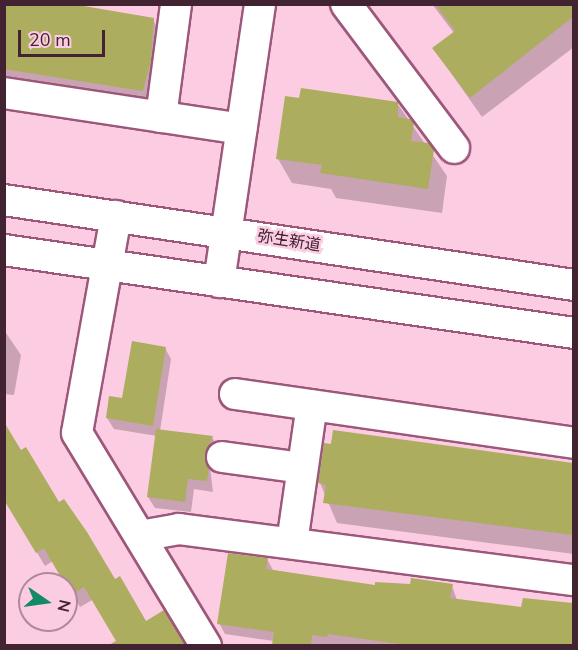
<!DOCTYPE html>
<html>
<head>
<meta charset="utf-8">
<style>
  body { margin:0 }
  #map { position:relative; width:578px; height:650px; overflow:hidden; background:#fccce2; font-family:"Nunito Sans","Noto Sans JP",sans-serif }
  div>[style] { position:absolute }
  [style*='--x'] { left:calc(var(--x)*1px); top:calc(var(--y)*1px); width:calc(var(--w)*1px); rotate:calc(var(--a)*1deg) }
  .shadow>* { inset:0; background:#0003 }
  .building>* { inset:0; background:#acad5f }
  .roads { filter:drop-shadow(2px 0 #9c577a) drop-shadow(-2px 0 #9c577a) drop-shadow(0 2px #9c577a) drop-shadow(0 -2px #9c577a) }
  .minor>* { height:30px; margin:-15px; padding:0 15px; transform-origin:15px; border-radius:15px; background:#fff }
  span { translate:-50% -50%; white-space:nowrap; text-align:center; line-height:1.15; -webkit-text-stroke:5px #fccce2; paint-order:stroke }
  .street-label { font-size:16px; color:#412332 }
  .frame { position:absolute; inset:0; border:6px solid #412332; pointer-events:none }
  .north { position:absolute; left:18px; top:572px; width:60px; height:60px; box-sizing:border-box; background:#fccce2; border:2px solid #b1889c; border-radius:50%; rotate:103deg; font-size:16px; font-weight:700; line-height:24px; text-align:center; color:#412332 }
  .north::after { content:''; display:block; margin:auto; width:21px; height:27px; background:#13896a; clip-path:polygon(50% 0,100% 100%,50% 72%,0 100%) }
  .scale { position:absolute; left:18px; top:30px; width:87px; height:27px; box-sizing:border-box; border:3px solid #412332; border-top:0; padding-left:8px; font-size:18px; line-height:21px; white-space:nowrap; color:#412332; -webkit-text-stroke:4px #fccce2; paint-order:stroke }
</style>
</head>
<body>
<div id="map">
  <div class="shadow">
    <div style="clip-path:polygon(4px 4px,153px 20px,165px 40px,155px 111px,4px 86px)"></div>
    <div style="clip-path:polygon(432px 4px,574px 4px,574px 47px,482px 117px,434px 49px,454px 33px)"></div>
    <div style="clip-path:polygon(300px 99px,397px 103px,447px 176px,442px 213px,336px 198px,331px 189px,292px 183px,278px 159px)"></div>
    <div style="clip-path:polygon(4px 330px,21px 355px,14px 395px,4px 394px)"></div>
    <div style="clip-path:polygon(165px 348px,171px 359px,160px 431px,212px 437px,218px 448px,210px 467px,213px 492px,194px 489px,191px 512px,155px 508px,148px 497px,157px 436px,114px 429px,107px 418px)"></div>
    <div style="clip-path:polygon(334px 432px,574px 465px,574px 554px,337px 523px,320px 483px)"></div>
    <div style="clip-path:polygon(4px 497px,59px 504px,146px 623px,163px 612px,184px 646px,121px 646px,94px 599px,80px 607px,53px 561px,45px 566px)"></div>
    <div style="clip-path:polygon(267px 559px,273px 570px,376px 587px,452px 586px,457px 600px,523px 609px,546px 601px,574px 605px,574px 646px,274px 646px,274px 641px,225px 634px,219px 623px)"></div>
  </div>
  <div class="building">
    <div style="clip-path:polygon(4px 4px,72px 4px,154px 18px,151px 60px,143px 91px,4px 69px)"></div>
    <div style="clip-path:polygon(435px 4px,573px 4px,573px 17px,470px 98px,432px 48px,455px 31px)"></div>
    <div style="clip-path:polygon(301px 88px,398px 102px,398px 117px,410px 119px,414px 123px,411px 141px,429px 143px,434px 150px,428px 189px,320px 173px,322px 165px,276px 159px,285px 96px,299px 98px)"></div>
    <div style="clip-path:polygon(132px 341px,166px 347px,153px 426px,106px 418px,109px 396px,122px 398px)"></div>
    <div style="clip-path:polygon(4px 422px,21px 450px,26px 447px,59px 502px,64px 499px,87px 532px,115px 579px,120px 576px,146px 621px,164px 610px,186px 645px,109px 645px,116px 641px,84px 587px,71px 595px,44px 548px,36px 553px,4px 500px)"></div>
    <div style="clip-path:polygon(156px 429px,213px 436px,205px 455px,209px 468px,207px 481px,188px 479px,185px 502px,147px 497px)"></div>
    <div style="clip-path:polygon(333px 430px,573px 463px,573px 535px,323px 503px,326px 485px,318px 483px,324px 443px,331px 444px)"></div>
    <div style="clip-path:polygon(228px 553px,268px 558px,266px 569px,375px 585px,375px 582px,410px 584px,411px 578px,453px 584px,450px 598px,521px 607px,523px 598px,573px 603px,573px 645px,406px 645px,328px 634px,327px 637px,312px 635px,311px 645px,272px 645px,274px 632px,217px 624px)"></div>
  </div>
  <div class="roads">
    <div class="minor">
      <div style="--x:346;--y:4;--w:180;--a:53.1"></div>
      <div style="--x:4;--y:93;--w:240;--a:8.6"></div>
      <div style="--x:161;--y:117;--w:114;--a:-82.4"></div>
      <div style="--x:4;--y:200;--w:576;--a:8.48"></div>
      <div style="--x:116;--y:216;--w:220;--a:100.2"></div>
      <div style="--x:77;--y:433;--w:249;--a:58.8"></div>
      <div style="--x:4;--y:250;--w:576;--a:8.28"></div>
      <div style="--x:219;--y:282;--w:281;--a:-81.6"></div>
      <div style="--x:235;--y:394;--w:343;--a:8.2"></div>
      <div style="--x:222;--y:457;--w:81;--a:7.8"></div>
      <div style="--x:140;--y:536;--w:40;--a:-10"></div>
      <div style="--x:179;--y:529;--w:398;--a:7.4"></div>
      <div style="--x:292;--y:543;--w:139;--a:-81.8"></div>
    </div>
  </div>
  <div class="street-label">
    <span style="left:289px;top:241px;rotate:9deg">弥生新道</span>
  </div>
  <div class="frame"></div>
  <div class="north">N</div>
  <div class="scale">20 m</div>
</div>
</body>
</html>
